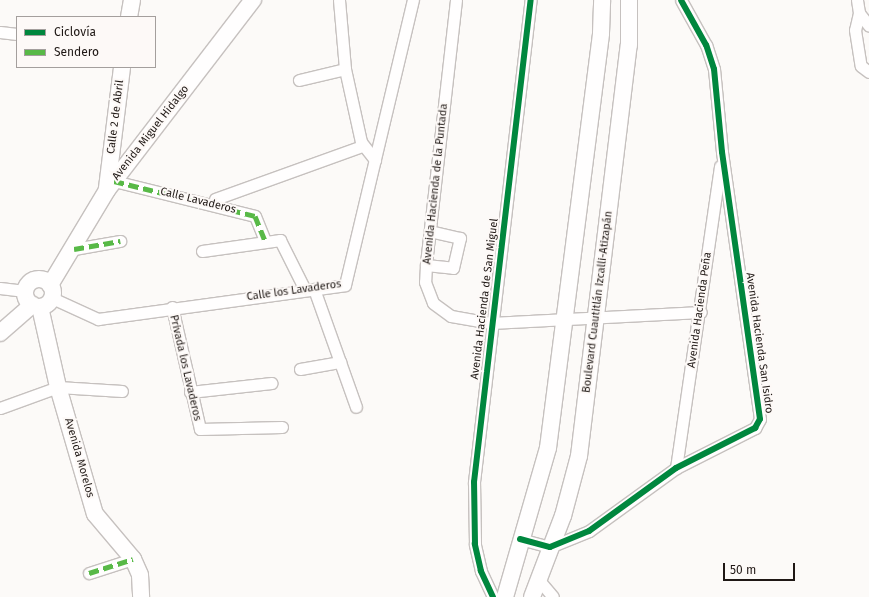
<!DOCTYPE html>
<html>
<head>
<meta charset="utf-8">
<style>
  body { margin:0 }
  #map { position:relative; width:869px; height:597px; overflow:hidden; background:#fcfaf8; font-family:"Fira Sans",sans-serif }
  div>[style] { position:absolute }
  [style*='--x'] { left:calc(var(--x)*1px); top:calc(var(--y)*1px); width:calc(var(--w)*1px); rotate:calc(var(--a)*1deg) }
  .roads { filter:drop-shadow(1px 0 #c6c1bf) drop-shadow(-1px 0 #c6c1bf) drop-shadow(0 1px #c6c1bf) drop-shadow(0 -1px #c6c1bf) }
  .street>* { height:11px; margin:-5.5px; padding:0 5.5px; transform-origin:5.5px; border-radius:5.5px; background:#fffefe }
  .secondary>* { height:16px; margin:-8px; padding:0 8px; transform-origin:8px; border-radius:8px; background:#fffefe }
  .secondary>.ring { margin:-8px; padding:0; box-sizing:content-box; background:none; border:16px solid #fffefe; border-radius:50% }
  .quiet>* { height:5px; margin-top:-2.5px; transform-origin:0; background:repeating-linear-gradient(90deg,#58b947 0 10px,transparent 0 15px) }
  .cycleway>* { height:6px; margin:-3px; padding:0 3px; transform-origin:3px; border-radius:3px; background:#00873e }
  span { translate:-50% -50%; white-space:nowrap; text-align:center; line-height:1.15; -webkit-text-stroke:4px #fdf9f7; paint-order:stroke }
  .street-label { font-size:11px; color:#1f1815 }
  .legend { position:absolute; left:16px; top:16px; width:140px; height:52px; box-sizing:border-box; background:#fdf9f7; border:1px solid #a49f9d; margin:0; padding:5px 7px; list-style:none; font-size:12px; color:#1f1815 }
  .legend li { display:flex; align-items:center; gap:8px; height:20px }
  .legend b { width:20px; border:1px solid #a49f9d }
  .scale { position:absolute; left:723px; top:563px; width:72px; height:18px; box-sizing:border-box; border:2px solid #1f1815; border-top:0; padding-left:5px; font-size:12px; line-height:14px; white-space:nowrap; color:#1f1815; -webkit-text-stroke:3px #fdf9f7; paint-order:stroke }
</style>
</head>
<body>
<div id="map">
  <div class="roads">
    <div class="street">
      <div style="--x:339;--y:0;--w:69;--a:85"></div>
      <div style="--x:345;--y:69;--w:75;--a:77.6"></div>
      <div style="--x:361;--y:142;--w:23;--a:52"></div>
      <div style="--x:456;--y:0;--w:267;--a:96.5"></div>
      <div style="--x:426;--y:265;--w:17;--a:93"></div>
      <div style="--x:425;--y:282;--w:22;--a:69"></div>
      <div style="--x:433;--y:303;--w:22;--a:36"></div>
      <div style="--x:451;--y:316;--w:41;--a:9.9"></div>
      <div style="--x:491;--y:323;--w:210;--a:-3"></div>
      <div style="--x:857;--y:0;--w:13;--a:81"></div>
      <div style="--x:859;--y:13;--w:17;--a:103"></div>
      <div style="--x:855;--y:30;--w:36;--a:81"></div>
      <div style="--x:861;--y:66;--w:10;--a:37"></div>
      <div style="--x:859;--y:13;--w:16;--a:52"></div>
      <div style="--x:0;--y:32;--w:17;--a:7"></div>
      <div style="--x:299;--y:80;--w:47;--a:-13.4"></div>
      <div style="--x:114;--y:181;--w:145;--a:13.9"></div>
      <div style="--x:255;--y:216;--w:27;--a:68"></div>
      <div style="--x:215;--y:199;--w:156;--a:-19.8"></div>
      <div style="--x:74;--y:249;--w:47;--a:-9.9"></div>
      <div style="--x:202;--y:251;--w:79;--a:-8"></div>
      <div style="--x:280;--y:240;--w:56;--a:63.4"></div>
      <div style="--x:426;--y:265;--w:27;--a:6"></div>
      <div style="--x:453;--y:268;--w:31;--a:-77"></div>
      <div style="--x:460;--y:238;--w:31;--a:-167"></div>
      <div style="--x:0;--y:288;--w:25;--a:7"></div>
      <div style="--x:314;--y:289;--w:125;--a:70.4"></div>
      <div style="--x:52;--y:298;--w:51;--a:24.5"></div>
      <div style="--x:98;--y:319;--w:249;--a:-7.8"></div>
      <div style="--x:345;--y:285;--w:293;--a:-76.6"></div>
      <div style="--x:172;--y:307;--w:125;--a:77.1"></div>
      <div style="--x:200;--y:429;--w:82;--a:-1.4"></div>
      <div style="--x:300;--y:369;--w:41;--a:-9.9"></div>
      <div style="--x:190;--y:392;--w:82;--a:-6.3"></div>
      <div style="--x:0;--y:408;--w:62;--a:-19.9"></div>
      <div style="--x:58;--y:387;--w:64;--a:3.6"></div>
      <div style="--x:676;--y:468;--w:305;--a:-81.7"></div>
      <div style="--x:520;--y:539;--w:31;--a:15"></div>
      <div style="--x:550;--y:547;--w:42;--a:-22.3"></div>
      <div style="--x:589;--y:531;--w:107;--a:-35.9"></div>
      <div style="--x:676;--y:468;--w:89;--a:-26.9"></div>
      <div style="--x:755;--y:428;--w:10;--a:-61"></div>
      <div style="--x:760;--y:419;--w:270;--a:-98.1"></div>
      <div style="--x:722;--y:152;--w:83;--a:-95.5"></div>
      <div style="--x:714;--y:69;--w:25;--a:-108"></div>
      <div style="--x:706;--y:45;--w:51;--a:-119.1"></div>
      <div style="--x:89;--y:573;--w:46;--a:-17.7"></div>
      <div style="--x:538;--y:579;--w:23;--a:50"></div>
      <div style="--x:493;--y:597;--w:29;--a:-115"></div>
      <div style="--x:481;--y:571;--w:28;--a:-103"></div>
      <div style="--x:475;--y:544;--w:62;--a:-90.9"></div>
      <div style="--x:474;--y:482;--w:485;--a:-83.3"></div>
    </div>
    <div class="secondary">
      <div style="--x:129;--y:17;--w:17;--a:-80"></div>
      <div style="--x:107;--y:188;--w:122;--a:-82.9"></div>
      <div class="ring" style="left:25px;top:279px;width:12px;height:12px"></div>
      <div style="--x:50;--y:285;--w:111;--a:-59"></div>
      <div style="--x:107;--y:190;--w:240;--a:-52.5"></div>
      <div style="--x:40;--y:307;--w:82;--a:77.3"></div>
      <div style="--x:58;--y:387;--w:132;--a:73.8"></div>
      <div style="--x:95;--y:514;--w:59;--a:49.8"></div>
      <div style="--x:133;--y:559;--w:17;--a:66"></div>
      <div style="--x:140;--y:575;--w:22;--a:87"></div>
      <div style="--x:0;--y:333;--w:43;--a:-41.2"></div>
      <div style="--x:505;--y:597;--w:155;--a:-73.9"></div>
      <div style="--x:548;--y:448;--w:418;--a:-82.7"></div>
      <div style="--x:601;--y:33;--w:33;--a:-88"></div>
      <div style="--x:532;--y:597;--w:87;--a:-69.1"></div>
      <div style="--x:563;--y:516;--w:62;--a:-75.1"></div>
      <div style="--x:579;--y:456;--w:414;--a:-83.1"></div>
      <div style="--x:629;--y:45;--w:45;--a:-90"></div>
    </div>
  </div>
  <div class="quiet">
    <div style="--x:114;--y:181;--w:145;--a:13.9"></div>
    <div style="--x:255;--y:216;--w:27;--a:68"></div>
    <div style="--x:74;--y:249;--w:47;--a:-9.9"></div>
    <div style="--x:89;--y:573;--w:46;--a:-17.7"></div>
  </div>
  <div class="cycleway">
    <div style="--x:520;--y:539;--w:31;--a:15"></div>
    <div style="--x:550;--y:547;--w:42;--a:-22.3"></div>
    <div style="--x:589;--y:531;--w:107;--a:-35.9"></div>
    <div style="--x:676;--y:468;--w:89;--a:-26.9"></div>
    <div style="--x:755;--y:428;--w:10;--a:-61"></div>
    <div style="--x:760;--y:419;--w:270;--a:-98.1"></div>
    <div style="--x:722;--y:152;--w:83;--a:-95.5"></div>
    <div style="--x:714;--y:69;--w:25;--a:-108"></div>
    <div style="--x:706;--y:45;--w:51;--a:-119.1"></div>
    <div style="--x:493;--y:597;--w:29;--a:-115"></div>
    <div style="--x:481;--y:571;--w:28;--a:-103"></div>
    <div style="--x:475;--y:544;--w:62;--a:-90.9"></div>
    <div style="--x:474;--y:482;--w:485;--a:-83.3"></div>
  </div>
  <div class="street-label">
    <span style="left:116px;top:117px;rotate:-83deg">Calle 2 de Abril</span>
    <span style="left:151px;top:133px;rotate:-52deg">Avenida Miguel Hidalgo</span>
    <span style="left:436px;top:184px;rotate:-84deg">Avenida Hacienda de la Puntada</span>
    <span style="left:198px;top:201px;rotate:14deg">Calle Lavaderos</span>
    <span style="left:294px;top:291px;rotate:-8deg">Calle los Lavaderos</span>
    <span style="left:485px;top:299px;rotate:-83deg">Avenida Hacienda de San Miguel</span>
    <span style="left:598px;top:302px;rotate:-83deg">Boulevard Cuautitlán Izcalli-Atizapán</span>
    <span style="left:700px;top:310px;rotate:-82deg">Avenida Hacienda Peña</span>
    <span style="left:759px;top:343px;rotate:82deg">Avenida Hacienda San Isidro</span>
    <span style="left:185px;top:368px;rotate:77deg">Privada los Lavaderos</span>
    <span style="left:79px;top:458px;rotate:74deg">Avenida Morelos</span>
  </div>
  <ul class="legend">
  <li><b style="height:5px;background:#00873e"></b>Ciclovía</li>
  <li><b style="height:5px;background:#58b947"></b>Sendero</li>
  </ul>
  <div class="scale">50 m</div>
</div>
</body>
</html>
